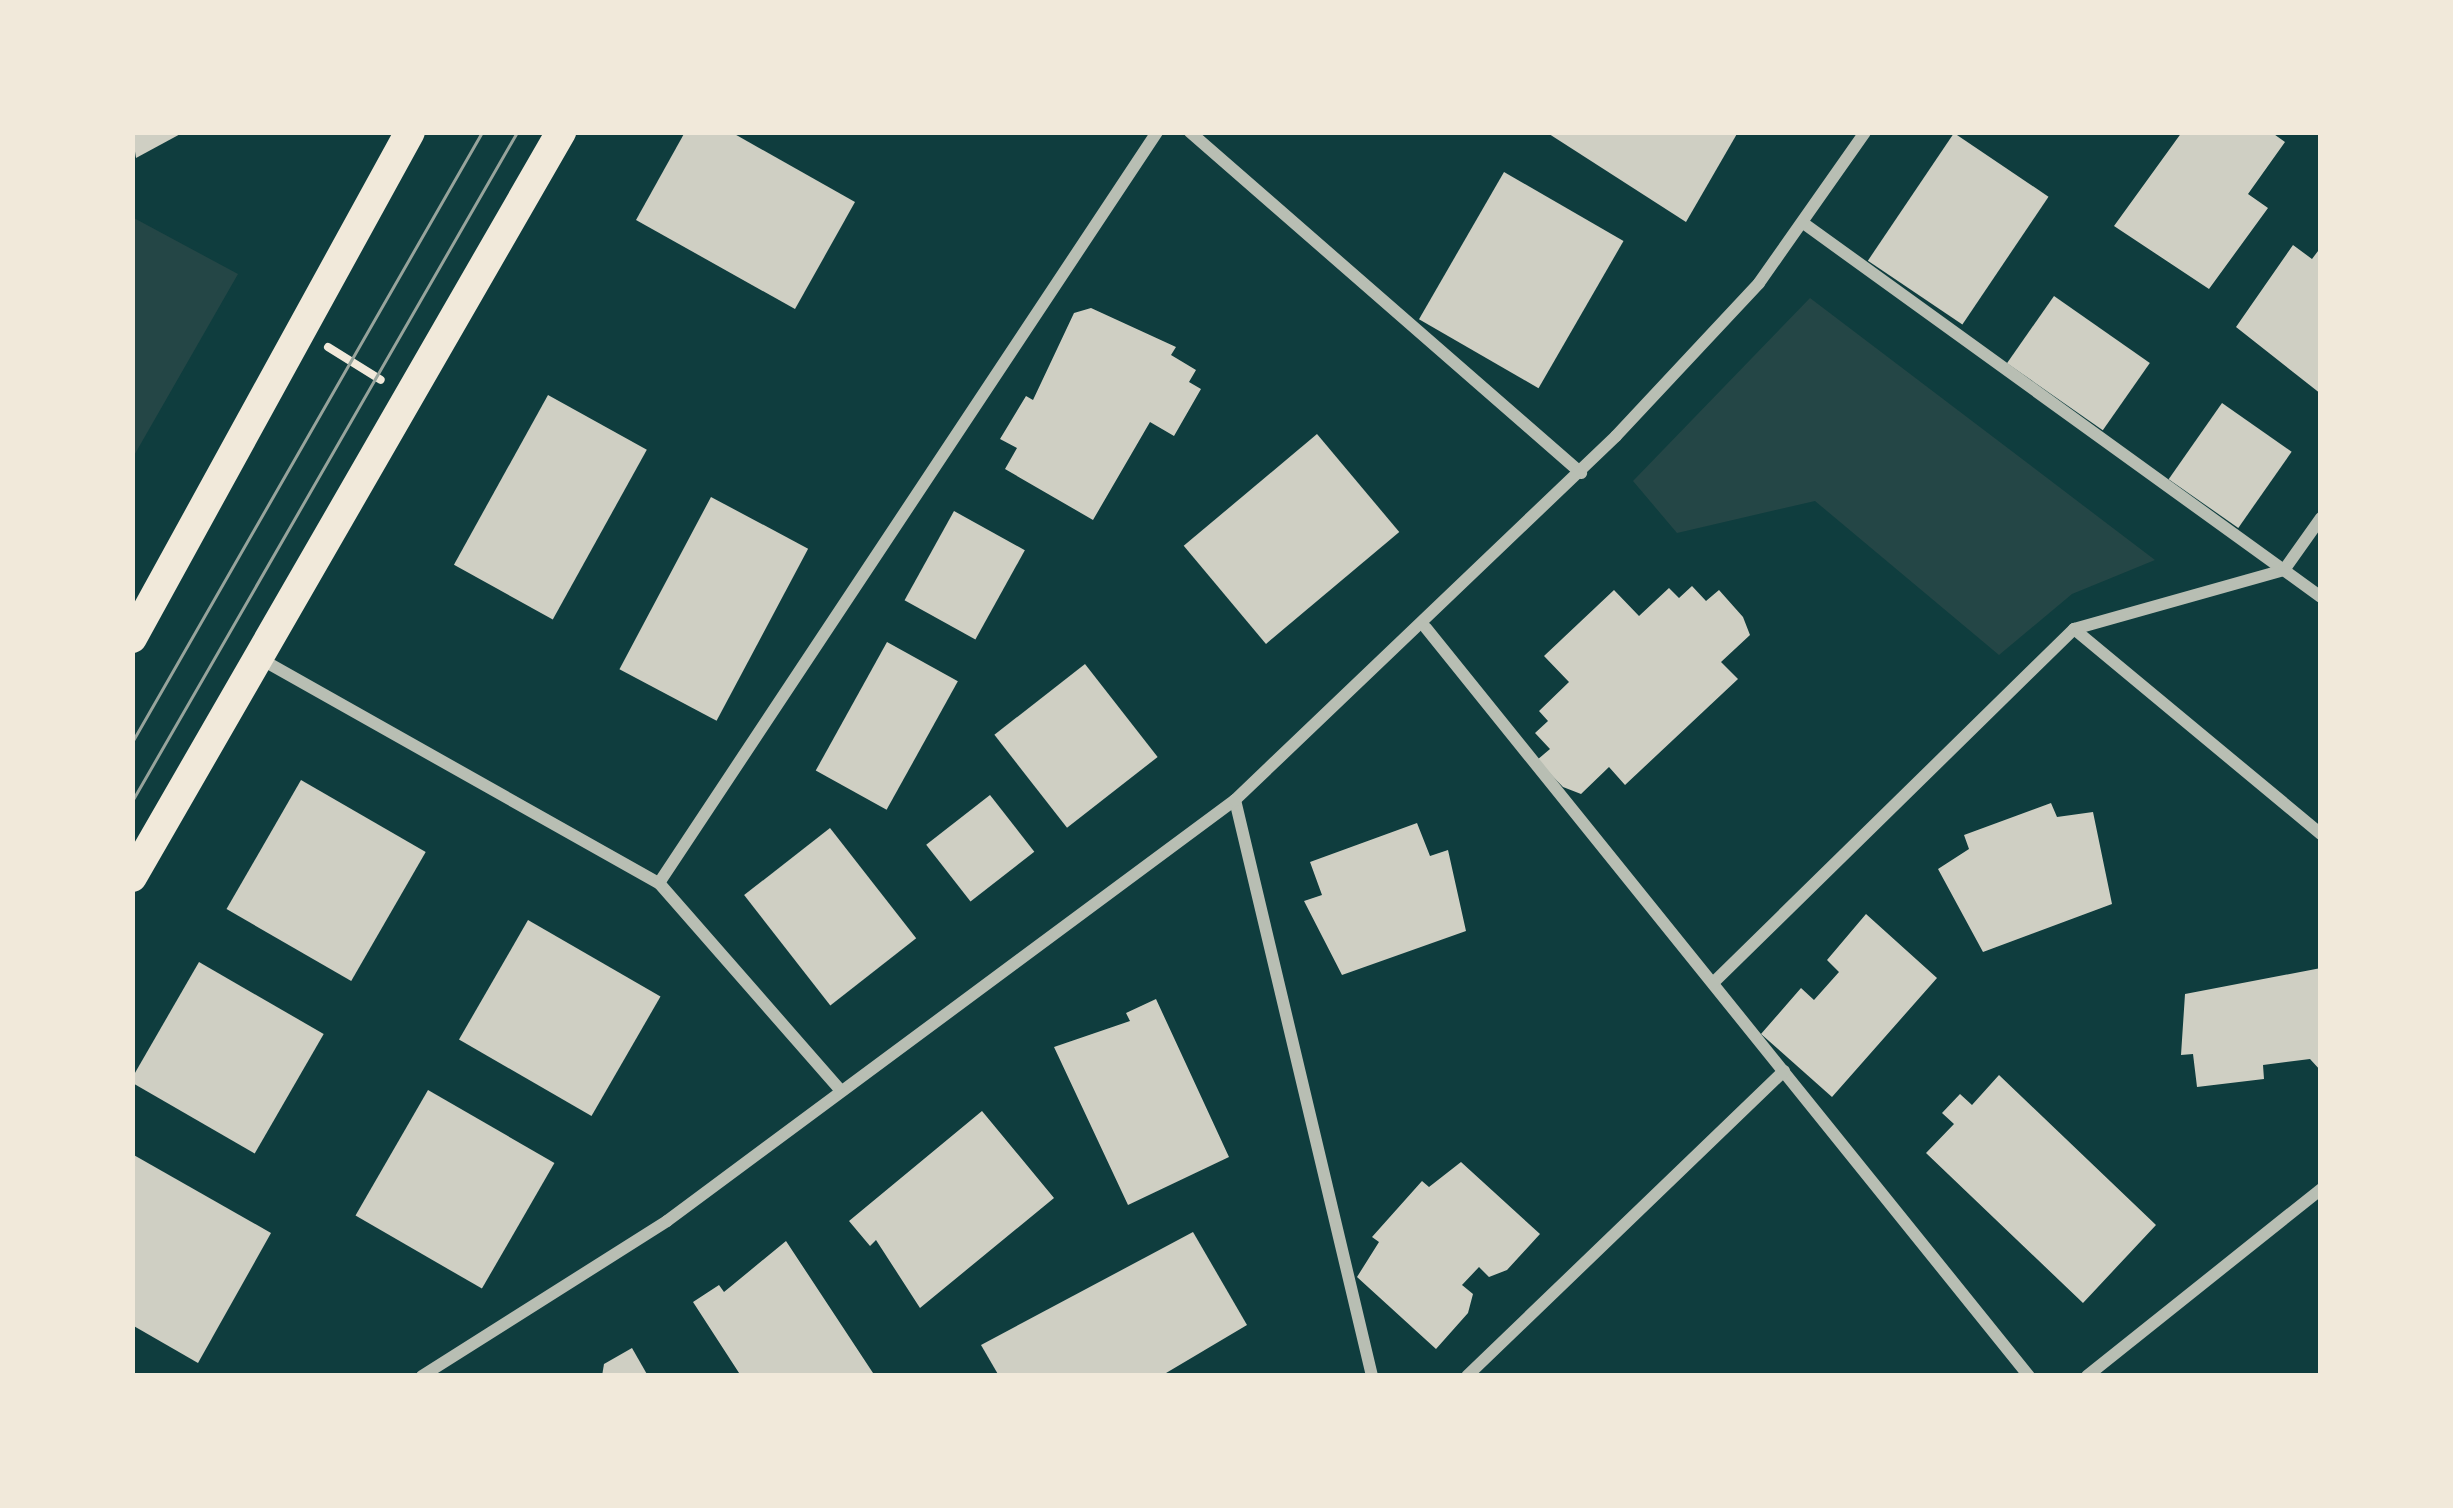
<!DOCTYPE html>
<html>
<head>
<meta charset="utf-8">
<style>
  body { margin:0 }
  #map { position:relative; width:2453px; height:1508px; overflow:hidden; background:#0f3d3e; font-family:Merriweather,serif }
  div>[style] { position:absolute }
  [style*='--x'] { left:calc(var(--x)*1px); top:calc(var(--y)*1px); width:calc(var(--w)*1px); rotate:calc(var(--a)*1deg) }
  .green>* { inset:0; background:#244646 }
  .building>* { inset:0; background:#cfcfc3; transform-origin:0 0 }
  .path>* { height:8px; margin:-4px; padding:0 4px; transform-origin:4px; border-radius:4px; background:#f1e9da }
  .minor>* { height:12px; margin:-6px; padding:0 6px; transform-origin:6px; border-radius:6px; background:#b8beb3 }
  .primary>* { height:30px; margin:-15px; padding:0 15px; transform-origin:15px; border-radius:15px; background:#f1e9da }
  .tram>* { height:3px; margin:-1.5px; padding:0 1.5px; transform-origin:1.5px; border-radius:1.5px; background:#97a49c }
  span { translate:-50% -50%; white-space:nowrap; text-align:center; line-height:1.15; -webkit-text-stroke:9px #f1e9da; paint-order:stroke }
  .frame { position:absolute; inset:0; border:135px solid #f1e9da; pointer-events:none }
</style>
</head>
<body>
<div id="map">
  <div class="green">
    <div style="clip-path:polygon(132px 217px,238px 274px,132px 459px)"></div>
    <div style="clip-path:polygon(1810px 298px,2155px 560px,2072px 594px,1999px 655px,1815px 501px,1677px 533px,1633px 481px)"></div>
  </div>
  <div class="building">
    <div style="clip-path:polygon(132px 132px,184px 132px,136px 158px)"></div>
    <div style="clip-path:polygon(685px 132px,731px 132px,855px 202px,795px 309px,636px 220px)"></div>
    <div style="clip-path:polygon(1546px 132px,1738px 132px,1686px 222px)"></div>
    <div style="clip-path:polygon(2182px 132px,2271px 132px,2285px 142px,2248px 194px,2268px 208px,2209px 289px,2114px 226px)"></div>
    <div style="left:1954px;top:133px;width:114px;height:154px;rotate:34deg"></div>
    <div style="left:1504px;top:172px;width:138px;height:170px;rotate:30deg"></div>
    <div style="clip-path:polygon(2293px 245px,2312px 259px,2321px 247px,2321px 394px,2236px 327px)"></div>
    <div style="left:2054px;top:296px;width:117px;height:82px;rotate:35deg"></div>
    <div style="clip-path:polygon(1091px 308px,1176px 347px,1171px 355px,1196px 370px,1189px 382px,1201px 389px,1174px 436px,1150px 422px,1093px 520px,1005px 469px,1017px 448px,1000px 439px,1026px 396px,1033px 400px,1074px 313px)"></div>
    <div style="left:548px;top:395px;width:113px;height:194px;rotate:29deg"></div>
    <div style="left:2222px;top:403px;width:85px;height:93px;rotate:35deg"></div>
    <div style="left:1317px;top:434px;width:128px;height:174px;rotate:50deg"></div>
    <div style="left:711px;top:497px;width:110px;height:195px;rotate:28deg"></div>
    <div style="left:954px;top:511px;width:81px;height:102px;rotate:29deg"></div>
    <div style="clip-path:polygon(1692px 586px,1706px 601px,1719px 590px,1743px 617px,1750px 635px,1721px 662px,1738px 679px,1625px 785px,1609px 767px,1581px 794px,1563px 787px,1537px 760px,1550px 749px,1535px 733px,1548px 721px,1539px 711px,1569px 682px,1544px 656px,1614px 590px,1639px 616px,1669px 588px,1679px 598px)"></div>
    <div style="left:887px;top:642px;width:81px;height:147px;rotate:29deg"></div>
    <div style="left:1085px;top:664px;width:118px;height:115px;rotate:52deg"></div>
    <div style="left:301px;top:780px;width:144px;height:149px;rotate:30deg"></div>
    <div style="left:990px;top:795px;width:72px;height:81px;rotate:52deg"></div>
    <div style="clip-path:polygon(2051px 803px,2057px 817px,2093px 812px,2112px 904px,1983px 952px,1938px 869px,1969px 849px,1964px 835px)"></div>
    <div style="clip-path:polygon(1417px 823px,1430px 856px,1448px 850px,1466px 931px,1342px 975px,1304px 901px,1322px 895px,1310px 862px)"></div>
    <div style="left:830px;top:828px;width:140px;height:109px;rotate:52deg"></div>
    <div style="clip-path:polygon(1866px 914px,1937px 978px,1832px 1097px,1761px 1034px,1801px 988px,1814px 1000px,1839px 972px,1827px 960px)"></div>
    <div style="left:528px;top:920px;width:153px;height:138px;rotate:30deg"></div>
    <div style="left:199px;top:962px;width:144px;height:138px;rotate:30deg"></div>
    <div style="clip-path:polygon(2321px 968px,2321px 1071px,2310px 1059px,2263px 1065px,2264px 1079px,2197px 1087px,2193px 1054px,2181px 1055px,2185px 994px)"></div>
    <div style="clip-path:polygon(1156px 999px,1229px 1157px,1128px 1205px,1054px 1047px,1130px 1021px,1126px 1013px)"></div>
    <div style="clip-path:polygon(1999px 1075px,2156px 1225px,2083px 1303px,1926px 1153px,1954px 1124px,1942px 1113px,1960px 1094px,1972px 1105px)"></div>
    <div style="left:428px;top:1090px;width:146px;height:145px;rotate:30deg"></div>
    <div style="clip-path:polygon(982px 1111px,1054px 1198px,920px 1308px,876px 1240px,870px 1246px,849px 1221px)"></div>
    <div style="clip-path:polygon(132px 1154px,271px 1233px,198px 1363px,132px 1325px)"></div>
    <div style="clip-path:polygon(1461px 1162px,1540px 1234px,1507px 1270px,1489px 1277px,1479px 1267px,1462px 1285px,1473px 1294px,1468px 1313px,1436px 1349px,1357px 1277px,1379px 1242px,1372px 1237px,1422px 1181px,1429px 1187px)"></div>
    <div style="clip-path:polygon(1193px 1232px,1247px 1325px,1161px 1376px,999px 1376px,981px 1345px)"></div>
    <div style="clip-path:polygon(786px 1241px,875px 1376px,741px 1376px,693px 1302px,719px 1285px,724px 1292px)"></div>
    <div style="clip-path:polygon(632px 1348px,648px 1376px,602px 1376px,604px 1364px)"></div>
  </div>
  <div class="path">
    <div style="--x:328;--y:347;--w:62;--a:31.9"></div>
  </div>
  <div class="minor">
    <div style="--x:1190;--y:132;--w:519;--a:41.09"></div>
    <div style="--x:1806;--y:225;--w:635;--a:35.84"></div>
    <div style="--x:1426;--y:628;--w:961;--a:51.13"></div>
    <div style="--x:2074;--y:629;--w:321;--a:39.7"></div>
    <div style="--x:259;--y:658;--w:459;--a:29.4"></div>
    <div style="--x:659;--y:883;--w:275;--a:48.8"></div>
    <div style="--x:1235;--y:800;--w:592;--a:76.62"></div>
    <div style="--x:659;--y:883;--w:901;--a:-56.45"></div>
    <div style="--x:1713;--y:983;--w:506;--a:-44.44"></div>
    <div style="--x:2074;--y:629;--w:218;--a:-15.7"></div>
    <div style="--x:2284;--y:570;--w:64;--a:-54.6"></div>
    <div style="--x:422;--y:1376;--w:290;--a:-32.3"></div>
    <div style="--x:667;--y:1221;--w:707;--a:-36.55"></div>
    <div style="--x:1235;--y:800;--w:527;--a:-43.69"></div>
    <div style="--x:1616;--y:436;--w:209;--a:-46.9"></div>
    <div style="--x:1759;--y:283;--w:184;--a:-54.9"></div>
    <div style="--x:1467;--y:1376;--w:440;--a:-43.9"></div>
    <div style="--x:2087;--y:1376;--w:300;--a:-38.6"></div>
  </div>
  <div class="primary">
    <div style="--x:132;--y:638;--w:577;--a:-61.22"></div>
    <div style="--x:132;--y:877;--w:860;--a:-60.06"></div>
  </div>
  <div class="tram">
    <div style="--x:132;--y:742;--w:703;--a:-60.15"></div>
    <div style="--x:132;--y:801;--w:772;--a:-60.08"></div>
  </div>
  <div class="frame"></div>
</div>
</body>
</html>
